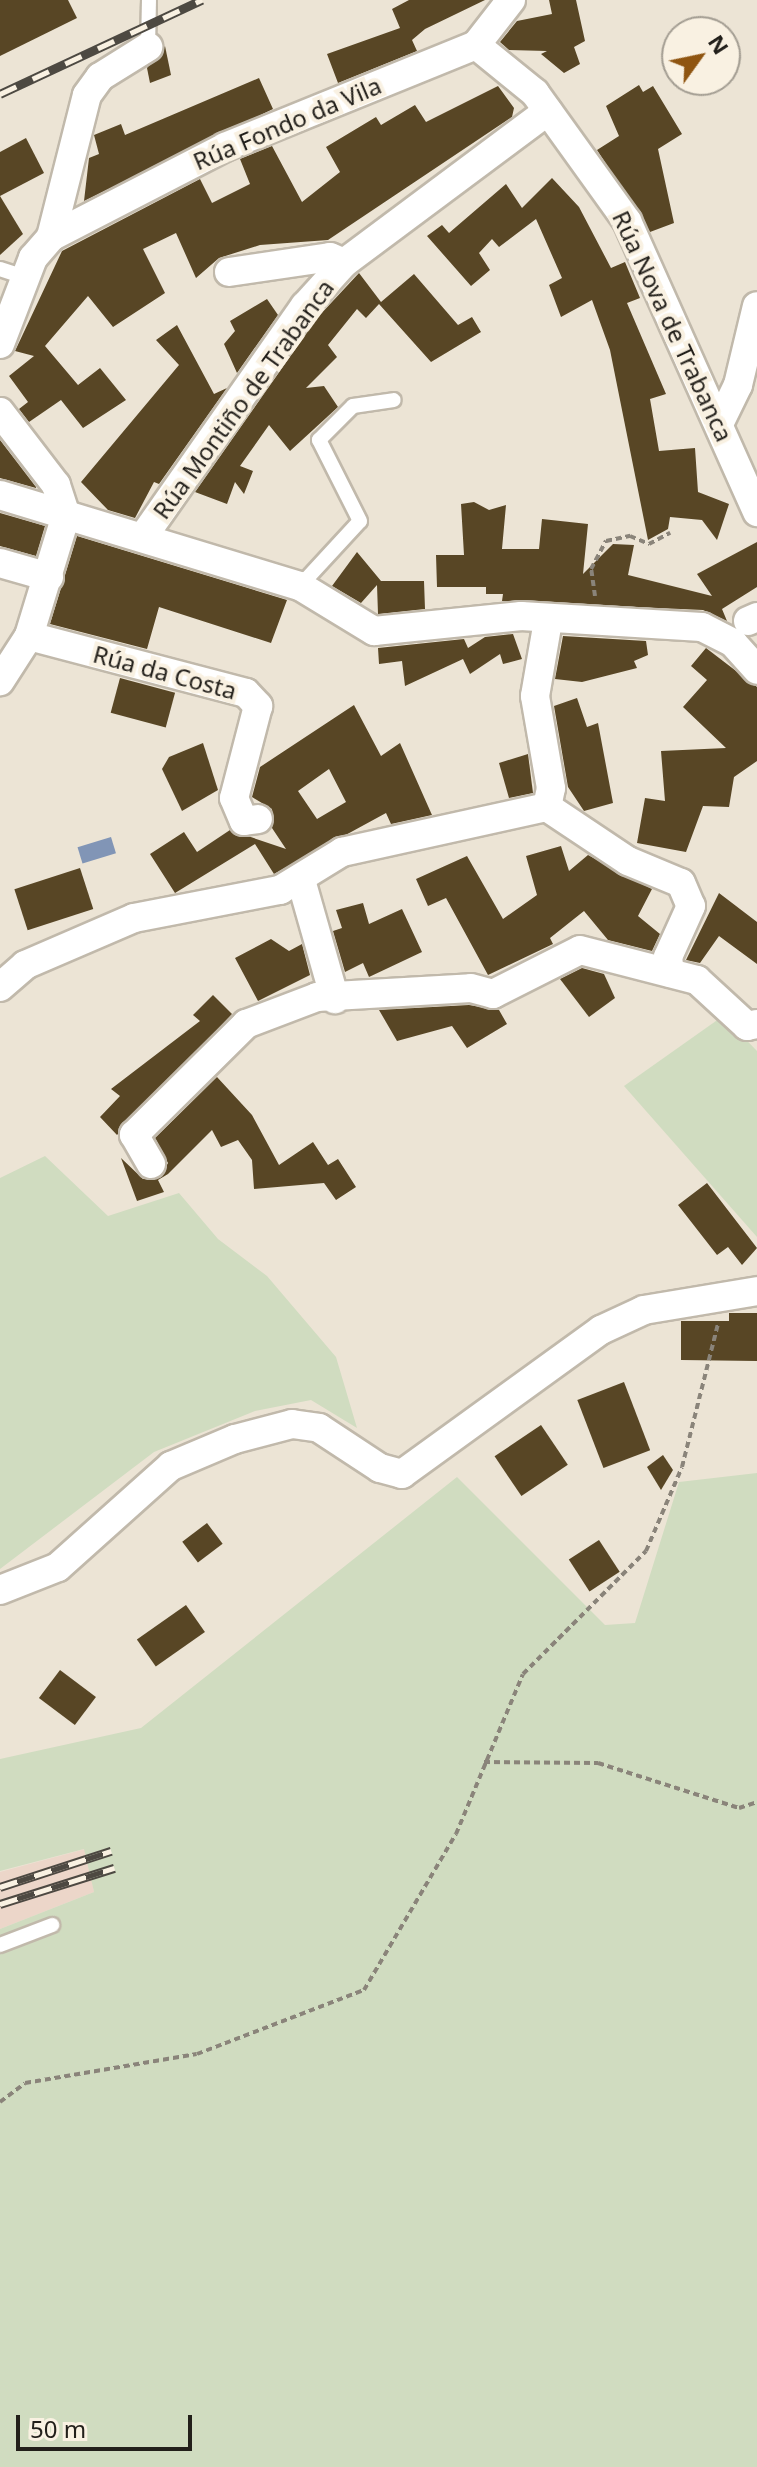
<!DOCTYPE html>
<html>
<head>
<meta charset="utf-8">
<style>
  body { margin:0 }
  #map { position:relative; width:757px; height:2467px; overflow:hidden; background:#ece4d5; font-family:"Noto Sans",sans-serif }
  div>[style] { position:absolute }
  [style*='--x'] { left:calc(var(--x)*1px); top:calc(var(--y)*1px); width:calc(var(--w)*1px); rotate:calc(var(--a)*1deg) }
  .industrial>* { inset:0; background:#ecd6c9 }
  .green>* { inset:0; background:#d0dcc0 }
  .water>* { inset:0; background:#8195b6; transform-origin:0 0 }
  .building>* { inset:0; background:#584625; transform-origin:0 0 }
  .path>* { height:4px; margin-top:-2px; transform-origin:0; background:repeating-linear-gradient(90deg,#8a847a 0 6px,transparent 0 10px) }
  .roads { filter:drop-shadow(2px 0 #c1b9ab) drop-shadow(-2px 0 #c1b9ab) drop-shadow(0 2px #c1b9ab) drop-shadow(0 -2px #c1b9ab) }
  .lane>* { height:14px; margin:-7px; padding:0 7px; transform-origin:7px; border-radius:7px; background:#fff }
  .street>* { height:28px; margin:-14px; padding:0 14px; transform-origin:14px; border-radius:14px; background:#fff }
  .rail>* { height:9px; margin-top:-4.5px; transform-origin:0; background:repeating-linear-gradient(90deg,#f9f1e2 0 18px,#4d4942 0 36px); box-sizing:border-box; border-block:2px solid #4d4942 }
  span { translate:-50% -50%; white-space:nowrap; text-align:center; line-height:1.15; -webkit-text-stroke:8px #f9f1e2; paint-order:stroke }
  .street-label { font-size:24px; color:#221f1a }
  .north { position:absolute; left:661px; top:16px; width:80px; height:80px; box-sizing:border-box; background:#f9f1e2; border:2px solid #a39d92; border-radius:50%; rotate:57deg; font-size:22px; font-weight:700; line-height:32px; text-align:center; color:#221f1a }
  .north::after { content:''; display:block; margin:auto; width:28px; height:36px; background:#8f5511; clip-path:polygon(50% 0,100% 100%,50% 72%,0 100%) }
  .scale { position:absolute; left:16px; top:2415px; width:176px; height:36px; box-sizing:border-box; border:4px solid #221f1a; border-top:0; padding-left:10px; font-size:24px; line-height:28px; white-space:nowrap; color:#221f1a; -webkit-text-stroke:6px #f9f1e2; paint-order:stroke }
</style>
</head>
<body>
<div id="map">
  <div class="industrial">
    <div style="clip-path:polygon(85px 1849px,94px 1892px,0 1929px,0 1872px)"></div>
  </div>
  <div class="green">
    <div style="clip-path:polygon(723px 1016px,757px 1051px,757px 1237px,624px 1086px)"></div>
    <div style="clip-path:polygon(45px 1156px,108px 1216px,179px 1193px,218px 1239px,267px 1276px,336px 1357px,357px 1428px,311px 1400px,255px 1411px,154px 1452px,0 1569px,0 1178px)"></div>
    <div style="clip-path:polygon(757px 1473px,757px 2467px,0 2467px,0 1929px,94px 1892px,84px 1849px,0 1871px,0 1759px,141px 1728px,457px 1477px,605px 1625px,635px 1623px,679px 1482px)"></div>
  </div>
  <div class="water">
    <div style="left:111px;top:837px;width:17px;height:35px;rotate:73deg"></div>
  </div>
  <div class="building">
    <div style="clip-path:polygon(0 0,68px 0,77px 18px,0 56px)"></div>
    <div style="clip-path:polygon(409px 0,485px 0,425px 29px,412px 40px,417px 51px,338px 83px,327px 54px,400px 28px,392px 9px)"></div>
    <div style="clip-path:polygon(549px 0,576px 0,585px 41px,574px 47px,580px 64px,564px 73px,541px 54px,547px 51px,509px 50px,500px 42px,517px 21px,552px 14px)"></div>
    <div style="clip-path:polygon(165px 46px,171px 75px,150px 83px,147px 68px)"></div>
    <div style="clip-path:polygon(259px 78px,273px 109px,84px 201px,89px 158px,99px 154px,94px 135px,121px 124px,125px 135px)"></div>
    <div style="clip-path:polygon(639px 85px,643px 92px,653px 86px,682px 134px,658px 149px,674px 223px,650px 232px,597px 150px,619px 136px,606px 106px)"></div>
    <div style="clip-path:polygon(498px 86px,514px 108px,512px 117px,328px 240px,260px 245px,219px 258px,196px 278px,176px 233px,143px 249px,165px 293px,113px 327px,88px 296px,45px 346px,78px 385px,100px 368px,126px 400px,83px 428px,61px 400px,29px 422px,19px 409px,28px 402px,9px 376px,34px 356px,15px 351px,62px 251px,200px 179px,212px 203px,250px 184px,240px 159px,272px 146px,302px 202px,340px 172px,326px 147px,376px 117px,381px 125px,415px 105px,426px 122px)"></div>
    <div style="clip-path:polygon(26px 138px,44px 173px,0 196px,0 152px)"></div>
    <div style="clip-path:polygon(552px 178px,579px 207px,611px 268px,625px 262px,640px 298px,627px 303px,666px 394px,650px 399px,659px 451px,695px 448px,698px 492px,729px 504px,717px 540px,702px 520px,670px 517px,668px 529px,648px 540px,610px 350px,592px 300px,561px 317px,549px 285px,562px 278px,536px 219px,499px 247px,492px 239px,479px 253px,490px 270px,471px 286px,427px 236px,442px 225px,449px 233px,506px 184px,522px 208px)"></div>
    <div style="clip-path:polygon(0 196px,23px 234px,0 255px)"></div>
    <div style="clip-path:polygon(359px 273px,381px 302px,414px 274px,458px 325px,472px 317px,481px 332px,431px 362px,379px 304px,366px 318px,357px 309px,328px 345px,337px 357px,306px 388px,324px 386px,338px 407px,290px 451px,269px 425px,240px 466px,253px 471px,244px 494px,235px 482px,227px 504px,195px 492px,318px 317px)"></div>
    <div style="clip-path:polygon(267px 299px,278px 315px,237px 373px,224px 344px,235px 331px,230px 321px)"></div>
    <div style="clip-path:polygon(177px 325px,214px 394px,227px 388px,159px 484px,154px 482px,135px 518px,108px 510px,81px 482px,179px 365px,156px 340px)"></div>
    <div style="clip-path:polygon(0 440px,36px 487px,36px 488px,0 478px)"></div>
    <div style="clip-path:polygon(474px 502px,489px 510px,506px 505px,502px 549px,539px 549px,542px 519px,588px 524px,583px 574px,613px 544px,634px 545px,628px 575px,712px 596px,697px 574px,757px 542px,757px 587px,722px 609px,727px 621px,703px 610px,502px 601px,503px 594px,486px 594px,486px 587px,437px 587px,436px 555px,464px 555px,461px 504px)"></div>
    <div style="clip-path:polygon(0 513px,45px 526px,36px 556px,0 546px)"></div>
    <div style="clip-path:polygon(77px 536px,287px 600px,271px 643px,159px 607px,147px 649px,50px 624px)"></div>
    <div style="clip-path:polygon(357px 552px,381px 581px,424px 581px,425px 609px,378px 614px,377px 585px,361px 603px,332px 586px)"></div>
    <div style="clip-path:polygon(513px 634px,522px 659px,503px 664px,500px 654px,470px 674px,463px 659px,405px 686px,402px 661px,379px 664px,378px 648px,464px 639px,468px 648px,485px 637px)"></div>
    <div style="clip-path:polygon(563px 636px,646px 641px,648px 655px,634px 661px,637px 668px,582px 682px,555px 679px)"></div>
    <div style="clip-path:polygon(706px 648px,757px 687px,757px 761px,734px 777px,729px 807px,703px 806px,686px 852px,637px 843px,645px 798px,665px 801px,661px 751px,726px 748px,683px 707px,707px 680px,691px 666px)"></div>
    <div style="left:120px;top:678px;width:57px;height:36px;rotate:15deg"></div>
    <div style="clip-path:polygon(577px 698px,587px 727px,598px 723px,613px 803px,584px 811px,568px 787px,554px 706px)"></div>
    <div style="clip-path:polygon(evenodd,354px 705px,381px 756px,400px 743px,432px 815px,391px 824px,386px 813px,274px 874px,255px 844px,175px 893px,150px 854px,184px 832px,197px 852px,230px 830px,286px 849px,272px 828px,272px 809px,252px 797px,260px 767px,354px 705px,329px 769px,346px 802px,317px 819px,298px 791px,329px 769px)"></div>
    <div style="clip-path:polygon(203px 743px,218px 790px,182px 811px,162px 769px,169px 757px)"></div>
    <div style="clip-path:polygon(528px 754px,533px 793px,509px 798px,499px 763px)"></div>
    <div style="clip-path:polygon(561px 846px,569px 871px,588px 855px,652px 889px,638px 916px,660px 934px,652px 951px,608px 940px,584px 911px,550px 938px,553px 944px,488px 975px,446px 898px,428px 906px,416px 879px,467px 856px,503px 919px,537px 895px,526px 856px)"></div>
    <div style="left:80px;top:868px;width:43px;height:69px;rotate:72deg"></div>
    <div style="clip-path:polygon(719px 893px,757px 922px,757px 964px,719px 936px,700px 963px,686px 960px)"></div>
    <div style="clip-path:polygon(363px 903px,369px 924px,402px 909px,422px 952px,369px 977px,363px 963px,345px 972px,333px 931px,342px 928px,336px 910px)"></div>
    <div style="clip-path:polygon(271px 939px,289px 951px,302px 944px,310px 975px,258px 1001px,235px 958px)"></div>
    <div style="clip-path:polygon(582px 968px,604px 974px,615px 998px,589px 1017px,560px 979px)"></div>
    <div style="clip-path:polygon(213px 995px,232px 1014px,117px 1135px,100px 1117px,120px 1096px,111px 1089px,200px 1021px,193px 1015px)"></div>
    <div style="clip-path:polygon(469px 1005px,499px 1010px,507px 1024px,467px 1048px,452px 1026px,397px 1041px,379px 1010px)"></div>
    <div style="clip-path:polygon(217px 1077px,252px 1115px,279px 1165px,313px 1142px,328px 1165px,338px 1159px,356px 1187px,336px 1200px,324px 1183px,254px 1189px,252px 1160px,238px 1140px,221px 1147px,212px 1130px,168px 1174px,158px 1180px,164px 1192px,137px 1201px,121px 1158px,143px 1179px,160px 1178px,168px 1163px,155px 1138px)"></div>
    <div style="clip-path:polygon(707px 1183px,757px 1248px,742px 1265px,728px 1247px,717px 1255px,678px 1205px)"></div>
    <div style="clip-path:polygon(729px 1313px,757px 1313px,757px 1361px,681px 1360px,681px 1321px,729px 1321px)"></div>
    <div style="left:624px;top:1382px;width:73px;height:50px;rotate:69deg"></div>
    <div style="left:541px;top:1425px;width:48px;height:56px;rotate:56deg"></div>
    <div style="clip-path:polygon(663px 1455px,673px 1470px,661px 1490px,647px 1467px)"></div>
    <div style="left:207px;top:1523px;width:26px;height:31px;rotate:53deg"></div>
    <div style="left:599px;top:1540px;width:38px;height:36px;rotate:57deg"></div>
    <div style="left:186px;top:1605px;width:33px;height:60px;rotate:55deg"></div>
    <div style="left:60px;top:1670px;width:45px;height:35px;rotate:37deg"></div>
  </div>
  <div class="path">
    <div style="--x:595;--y:596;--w:27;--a:-98"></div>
    <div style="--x:591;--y:569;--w:32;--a:-62"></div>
    <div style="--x:606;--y:541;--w:25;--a:-12"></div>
    <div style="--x:630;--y:536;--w:21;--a:23"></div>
    <div style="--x:649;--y:544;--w:24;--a:-28"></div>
    <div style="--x:484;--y:1762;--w:114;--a:0.5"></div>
    <div style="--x:598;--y:1763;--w:148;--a:17.7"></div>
    <div style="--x:739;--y:1808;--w:19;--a:-18"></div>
    <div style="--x:0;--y:2102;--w:31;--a:-37"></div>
    <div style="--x:25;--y:2083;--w:174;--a:-9.6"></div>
    <div style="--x:197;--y:2054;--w:179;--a:-21"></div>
    <div style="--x:364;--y:1990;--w:181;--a:-59.5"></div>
    <div style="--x:456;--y:1834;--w:173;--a:-67.3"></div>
    <div style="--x:523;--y:1674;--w:174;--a:-45"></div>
    <div style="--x:646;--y:1551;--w:91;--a:-66.8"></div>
    <div style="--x:682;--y:1467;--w:147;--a:-75.9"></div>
  </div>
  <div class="roads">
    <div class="lane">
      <div style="--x:148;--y:47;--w:47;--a:-88.8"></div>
      <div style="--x:0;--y:269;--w:25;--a:18"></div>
      <div style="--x:300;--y:586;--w:88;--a:-47.3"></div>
      <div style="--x:360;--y:521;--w:91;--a:-116.8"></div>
      <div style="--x:319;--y:440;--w:48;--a:-45"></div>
      <div style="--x:353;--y:406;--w:41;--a:-8.3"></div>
      <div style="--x:0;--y:1945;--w:56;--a:-21"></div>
    </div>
    <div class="street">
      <div style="--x:476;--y:45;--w:76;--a:39.1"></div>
      <div style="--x:535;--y:93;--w:158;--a:54.3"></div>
      <div style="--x:627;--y:221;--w:319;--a:65.9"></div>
      <div style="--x:476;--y:45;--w:57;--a:-52.1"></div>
      <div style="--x:51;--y:237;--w:146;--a:-75.8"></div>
      <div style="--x:87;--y:95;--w:22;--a:-54"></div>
      <div style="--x:100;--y:77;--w:57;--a:-32"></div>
      <div style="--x:229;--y:272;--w:102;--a:-8.4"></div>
      <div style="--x:330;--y:257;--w:15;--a:23"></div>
      <div style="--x:0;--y:344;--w:92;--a:-69"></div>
      <div style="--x:33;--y:258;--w:28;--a:-49"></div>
      <div style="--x:51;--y:237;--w:196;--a:-27.3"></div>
      <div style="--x:225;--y:147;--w:271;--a:-22.1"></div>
      <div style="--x:0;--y:412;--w:92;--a:52.5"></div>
      <div style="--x:56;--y:485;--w:32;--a:72"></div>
      <div style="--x:66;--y:515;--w:127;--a:107"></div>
      <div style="--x:29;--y:636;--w:54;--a:122.8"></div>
      <div style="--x:720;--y:422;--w:41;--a:-64.1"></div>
      <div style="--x:738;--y:385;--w:81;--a:-76.5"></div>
      <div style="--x:0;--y:495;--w:313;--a:16.9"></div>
      <div style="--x:300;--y:586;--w:87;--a:31.3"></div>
      <div style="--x:374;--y:631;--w:148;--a:-5.8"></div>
      <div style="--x:521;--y:616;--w:181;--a:3.5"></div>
      <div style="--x:702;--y:627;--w:35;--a:27"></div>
      <div style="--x:733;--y:643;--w:36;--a:48"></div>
      <div style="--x:143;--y:537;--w:282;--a:-55"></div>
      <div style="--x:305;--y:306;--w:58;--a:-47.8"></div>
      <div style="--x:344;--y:263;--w:254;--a:-36.7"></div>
      <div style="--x:0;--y:563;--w:51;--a:15.9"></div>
      <div style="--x:748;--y:621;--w:10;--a:-24"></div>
      <div style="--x:29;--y:636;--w:224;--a:14.7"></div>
      <div style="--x:246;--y:693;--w:18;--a:47"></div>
      <div style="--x:258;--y:706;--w:95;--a:104.6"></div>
      <div style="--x:234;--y:798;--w:25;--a:67"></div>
      <div style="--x:244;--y:821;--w:14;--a:-8"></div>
      <div style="--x:547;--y:807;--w:97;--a:33.7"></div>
      <div style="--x:628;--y:861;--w:57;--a:22.5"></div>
      <div style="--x:681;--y:883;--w:25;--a:67"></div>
      <div style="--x:691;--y:906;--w:56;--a:114.3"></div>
      <div style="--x:668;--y:957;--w:16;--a:83"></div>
      <div style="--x:301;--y:880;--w:124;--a:74.1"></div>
      <div style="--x:0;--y:987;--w:33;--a:-41"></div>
      <div style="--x:25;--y:965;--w:119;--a:-23.3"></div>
      <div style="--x:134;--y:918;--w:149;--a:-10.9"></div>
      <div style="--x:280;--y:890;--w:73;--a:-31.5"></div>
      <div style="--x:342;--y:852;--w:210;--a:-12.4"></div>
      <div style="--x:547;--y:807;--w:19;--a:-78"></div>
      <div style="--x:551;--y:788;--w:93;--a:-99.9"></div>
      <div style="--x:535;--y:696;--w:76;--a:-80.2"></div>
      <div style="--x:151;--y:1164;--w:34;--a:-120"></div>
      <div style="--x:134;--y:1135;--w:158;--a:-44.7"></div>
      <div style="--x:246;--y:1024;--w:76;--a:-20.8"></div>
      <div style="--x:317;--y:997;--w:154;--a:-3.3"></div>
      <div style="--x:471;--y:988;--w:23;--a:15"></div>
      <div style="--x:493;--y:994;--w:97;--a:-26.8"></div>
      <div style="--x:580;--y:950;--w:121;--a:14.4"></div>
      <div style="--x:697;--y:980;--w:68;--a:42.6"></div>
      <div style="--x:747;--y:1026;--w:10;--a:-11"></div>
      <div style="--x:0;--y:1590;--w:62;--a:-21.6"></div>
      <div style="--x:58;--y:1567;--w:152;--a:-41.8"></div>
      <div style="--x:171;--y:1466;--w:69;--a:-22.9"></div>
      <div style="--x:235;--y:1439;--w:59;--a:-14.7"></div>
      <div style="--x:292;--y:1424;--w:27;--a:8"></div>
      <div style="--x:319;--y:1428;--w:73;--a:33.3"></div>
      <div style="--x:380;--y:1468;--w:23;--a:15"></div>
      <div style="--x:402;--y:1474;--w:246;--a:-35.9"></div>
      <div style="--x:601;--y:1330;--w:47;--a:-24.9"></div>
      <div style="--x:644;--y:1310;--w:115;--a:-9.5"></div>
    </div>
  </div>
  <div class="rail">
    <div style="--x:0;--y:94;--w:223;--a:-25"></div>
    <div style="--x:0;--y:1887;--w:117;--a:-18"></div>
    <div style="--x:0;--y:1904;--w:120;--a:-17.5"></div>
  </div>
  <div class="street-label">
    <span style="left:287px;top:123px;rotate:-23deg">Rúa Fondo da Vila</span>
    <span style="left:673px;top:326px;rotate:65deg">Rúa Nova de Trabanca</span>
    <span style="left:243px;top:399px;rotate:-54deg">Rúa Montiño de Trabanca</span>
    <span style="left:165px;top:672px;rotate:15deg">Rúa da Costa</span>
  </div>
  <div class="north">N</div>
  <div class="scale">50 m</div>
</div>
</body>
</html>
